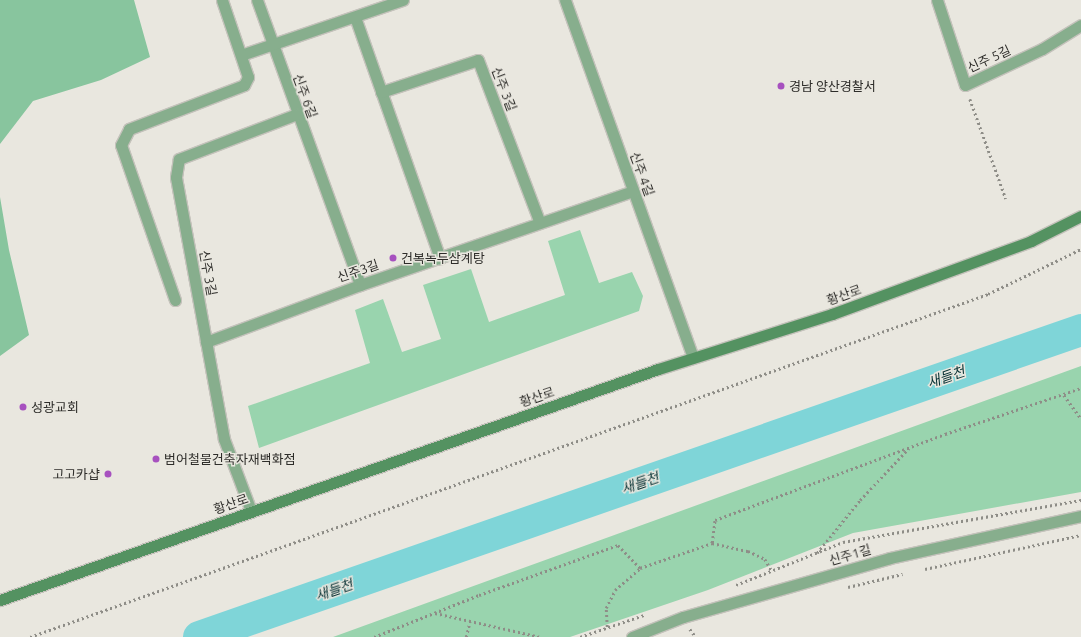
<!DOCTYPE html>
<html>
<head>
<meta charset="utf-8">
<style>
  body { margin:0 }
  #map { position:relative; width:1081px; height:637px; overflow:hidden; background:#e9e7df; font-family:Ubuntu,"Noto Sans KR",sans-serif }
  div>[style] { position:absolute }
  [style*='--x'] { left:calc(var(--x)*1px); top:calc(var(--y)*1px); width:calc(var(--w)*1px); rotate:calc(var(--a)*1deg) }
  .green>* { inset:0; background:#99d4ae }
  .forest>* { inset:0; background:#88c59e }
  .river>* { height:32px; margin:-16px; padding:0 16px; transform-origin:16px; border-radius:16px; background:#7fd5d8 }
  .path>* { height:2.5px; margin-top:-1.25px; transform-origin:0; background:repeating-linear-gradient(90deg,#8e8d87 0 2px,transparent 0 5px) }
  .roads { filter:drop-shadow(1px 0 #c4c2bb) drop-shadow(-1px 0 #c4c2bb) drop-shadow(0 1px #c4c2bb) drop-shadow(0 -1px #c4c2bb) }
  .minor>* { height:11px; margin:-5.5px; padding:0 5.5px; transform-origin:5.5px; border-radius:5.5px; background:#87ae8d }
  .secondary>* { height:11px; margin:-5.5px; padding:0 5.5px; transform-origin:5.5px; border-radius:5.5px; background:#549261 }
  .dots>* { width:11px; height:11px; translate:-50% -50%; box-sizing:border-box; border:2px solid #e9e7df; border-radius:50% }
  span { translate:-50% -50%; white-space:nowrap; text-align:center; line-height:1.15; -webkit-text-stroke:3px #e9e7df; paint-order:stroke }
  .street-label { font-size:13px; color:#2e2d2a }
  .poi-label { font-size:13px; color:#2e2d2a }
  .left { translate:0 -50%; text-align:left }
  .right { translate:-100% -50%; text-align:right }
  .water-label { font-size:14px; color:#063234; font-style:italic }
</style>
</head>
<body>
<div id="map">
  <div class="green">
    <div style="clip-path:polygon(580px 230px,599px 283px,632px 272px,643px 296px,639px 311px,259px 448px,248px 406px,370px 363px,355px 310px,383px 299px,402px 352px,441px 339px,423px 285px,471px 269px,489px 322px,565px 295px,548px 241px)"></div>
    <div style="clip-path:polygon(1081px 366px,1081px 492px,853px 533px,708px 590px,570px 637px,333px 637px)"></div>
  </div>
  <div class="forest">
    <div style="clip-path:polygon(0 0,134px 0,150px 57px,101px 80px,33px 101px,0 144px)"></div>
    <div style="clip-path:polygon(0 197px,9px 250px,29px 335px,0 356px)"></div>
  </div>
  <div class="river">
    <div style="--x:199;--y:637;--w:934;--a:-19.19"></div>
  </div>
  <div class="path">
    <div style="--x:970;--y:99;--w:106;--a:70.2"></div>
    <div style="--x:1064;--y:395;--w:29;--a:54"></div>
    <div style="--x:712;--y:543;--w:37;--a:13"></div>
    <div style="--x:748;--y:551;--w:19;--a:25"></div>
    <div style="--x:765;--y:559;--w:14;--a:60"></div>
    <div style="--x:817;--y:553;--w:68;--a:-50.9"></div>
    <div style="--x:860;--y:500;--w:71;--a:-46.7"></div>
    <div style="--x:925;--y:569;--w:160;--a:-12.3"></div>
    <div style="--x:736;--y:585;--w:115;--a:-21.9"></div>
    <div style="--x:843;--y:542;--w:242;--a:-10"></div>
    <div style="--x:848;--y:587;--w:56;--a:-13.5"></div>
    <div style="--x:435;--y:613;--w:109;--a:12.8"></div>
    <div style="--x:607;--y:627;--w:19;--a:-93"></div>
    <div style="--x:606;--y:608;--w:20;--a:-63"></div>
    <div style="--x:615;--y:590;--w:33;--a:-41"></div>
    <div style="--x:690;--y:629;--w:10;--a:53"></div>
    <div style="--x:30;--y:637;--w:1018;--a:-19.7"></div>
    <div style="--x:988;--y:294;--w:103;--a:-25.8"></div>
    <div style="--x:374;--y:637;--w:113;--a:-21.8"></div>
    <div style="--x:479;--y:595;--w:148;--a:-19.8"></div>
    <div style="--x:618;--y:545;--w:32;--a:46"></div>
    <div style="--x:640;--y:568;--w:76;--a:-19.1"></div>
    <div style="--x:712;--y:543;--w:23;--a:-83"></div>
    <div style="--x:715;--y:520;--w:246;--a:-20.5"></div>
    <div style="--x:945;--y:434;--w:144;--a:-18.7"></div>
    <div style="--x:466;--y:637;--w:16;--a:-76"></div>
    <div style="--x:580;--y:637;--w:68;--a:-19"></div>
  </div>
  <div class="roads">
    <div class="minor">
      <div style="--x:257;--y:0;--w:303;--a:70.1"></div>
      <div style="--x:565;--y:0;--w:380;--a:70.3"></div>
      <div style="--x:937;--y:0;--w:89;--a:71.8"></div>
      <div style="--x:965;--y:85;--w:85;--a:-25.1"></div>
      <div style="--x:1042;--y:49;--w:46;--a:-31.6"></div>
      <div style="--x:355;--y:17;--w:256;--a:70.6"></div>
      <div style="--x:241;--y:55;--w:171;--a:-18.8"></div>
      <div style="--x:381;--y:92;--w:102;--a:-18.3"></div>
      <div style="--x:478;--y:60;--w:174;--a:69.2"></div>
      <div style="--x:175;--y:300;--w:164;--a:-109.2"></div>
      <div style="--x:121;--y:145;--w:18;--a:-63"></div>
      <div style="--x:129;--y:129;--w:123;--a:-20.9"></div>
      <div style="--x:244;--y:85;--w:9;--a:-63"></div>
      <div style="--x:248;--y:77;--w:81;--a:-108.7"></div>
      <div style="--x:206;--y:342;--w:164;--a:-20.3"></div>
      <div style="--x:360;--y:285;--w:289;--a:-19"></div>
      <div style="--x:251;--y:511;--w:77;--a:-110.6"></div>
      <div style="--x:224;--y:439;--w:266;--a:-100.4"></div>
      <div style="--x:176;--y:177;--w:18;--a:-81"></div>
      <div style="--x:179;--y:159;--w:126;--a:-20.9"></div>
      <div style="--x:632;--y:637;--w:55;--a:-21.4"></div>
      <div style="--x:683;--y:617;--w:215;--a:-15.9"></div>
      <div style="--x:890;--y:558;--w:196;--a:-12.4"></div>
    </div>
    <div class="secondary">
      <div style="--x:0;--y:600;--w:697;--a:-19.34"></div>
      <div style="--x:658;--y:369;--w:182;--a:-17.5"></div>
      <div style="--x:832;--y:314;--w:212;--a:-20.1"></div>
      <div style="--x:1031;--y:241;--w:56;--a:-26.6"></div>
    </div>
  </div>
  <div class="dots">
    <div style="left:781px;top:86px;background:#a751bf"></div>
    <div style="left:393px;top:258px;background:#a751bf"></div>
    <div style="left:23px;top:407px;background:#a751bf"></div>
    <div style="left:156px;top:459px;background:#a751bf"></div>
    <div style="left:108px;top:474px;background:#a751bf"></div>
  </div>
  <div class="street-label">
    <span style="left:989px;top:59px;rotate:-25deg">신주 5길</span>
    <span style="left:504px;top:89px;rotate:69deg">신주 3길</span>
    <span style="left:305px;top:96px;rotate:70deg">신주 6길</span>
    <span style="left:642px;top:174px;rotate:70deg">신주 4길</span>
    <span style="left:358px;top:271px;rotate:-19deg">신주3길</span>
    <span style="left:208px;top:273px;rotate:80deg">신주 3길</span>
    <span style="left:844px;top:295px;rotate:-20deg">황산로</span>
    <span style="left:537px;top:397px;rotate:-19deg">황산로</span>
    <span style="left:231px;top:504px;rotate:-19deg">황산로</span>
    <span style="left:850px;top:555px;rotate:-16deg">신주1길</span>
  </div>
  <div class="poi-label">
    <span class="left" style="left:789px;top:86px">경남 양산경찰서</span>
    <span class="left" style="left:401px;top:258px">건복녹두삼계탕</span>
    <span class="left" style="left:31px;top:407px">성광교회</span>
    <span class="left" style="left:164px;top:459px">범어철물건축자재백화점</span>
    <span class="right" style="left:100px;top:474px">고고카샵</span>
  </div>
  <div class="water-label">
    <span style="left:946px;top:377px;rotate:-19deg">새들천</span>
    <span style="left:640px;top:483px;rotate:-19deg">새들천</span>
    <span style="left:334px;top:590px;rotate:-19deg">새들천</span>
  </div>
</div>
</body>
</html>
